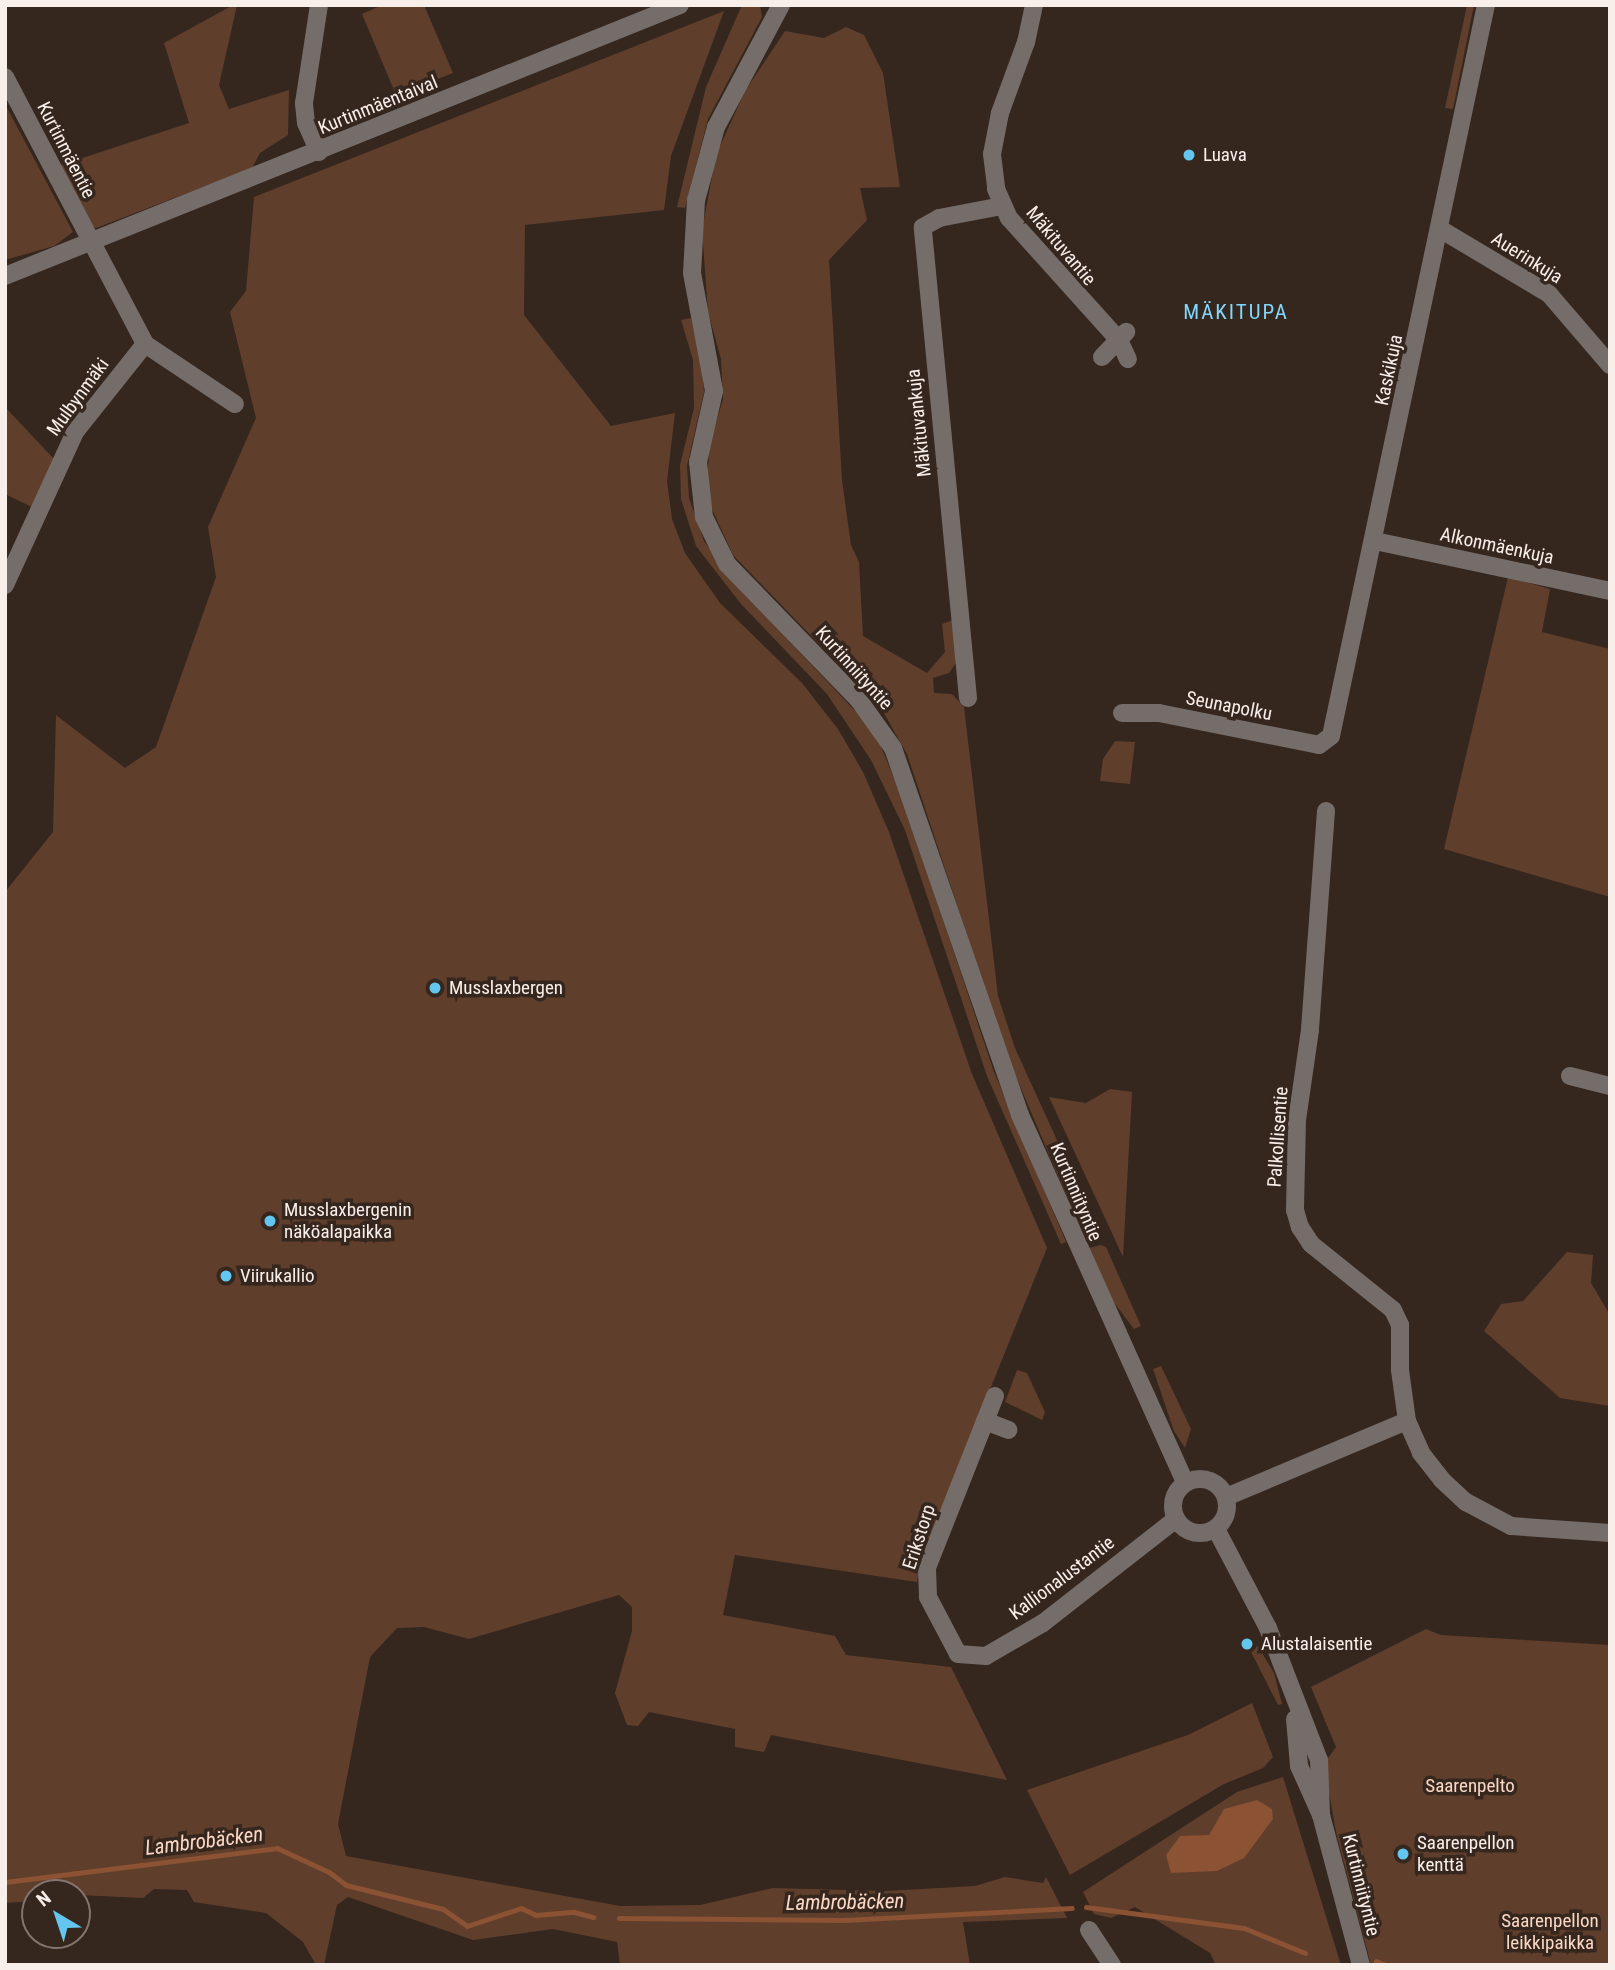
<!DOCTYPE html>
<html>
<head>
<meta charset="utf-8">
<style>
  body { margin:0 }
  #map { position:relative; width:1615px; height:1970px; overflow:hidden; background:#35261e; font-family:"Roboto Condensed",sans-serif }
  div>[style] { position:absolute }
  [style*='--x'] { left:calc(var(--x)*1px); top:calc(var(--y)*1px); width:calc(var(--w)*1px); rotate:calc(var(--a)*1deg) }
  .green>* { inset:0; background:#603e2c }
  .water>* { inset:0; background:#8b5233 }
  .stream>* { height:5px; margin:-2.5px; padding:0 2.5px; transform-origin:2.5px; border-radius:2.5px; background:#8b5233 }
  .minor>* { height:18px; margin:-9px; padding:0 9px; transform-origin:9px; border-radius:9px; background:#756d69 }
  .minor>.ring { margin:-9px; padding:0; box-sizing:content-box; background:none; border:18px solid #756d69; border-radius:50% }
  .dots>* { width:19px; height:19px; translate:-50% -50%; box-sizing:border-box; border:4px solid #35261e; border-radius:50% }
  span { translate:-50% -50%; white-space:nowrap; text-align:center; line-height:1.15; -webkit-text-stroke:7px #35261e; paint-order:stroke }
  .street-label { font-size:19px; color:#f9efea }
  .poi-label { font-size:19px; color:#f9efea }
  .left { translate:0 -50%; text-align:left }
  .park-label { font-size:19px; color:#fbd7c4 }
  .neighbourhood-label { font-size:21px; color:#80d8fe; letter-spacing:2px }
  .water-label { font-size:21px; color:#fcd8c6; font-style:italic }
  .frame { position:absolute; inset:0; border:7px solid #f9efea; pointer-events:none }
  .north { position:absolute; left:21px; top:1879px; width:70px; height:70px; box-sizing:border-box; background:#35261e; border:2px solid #837670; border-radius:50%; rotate:321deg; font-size:19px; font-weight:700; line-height:28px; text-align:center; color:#f9efea }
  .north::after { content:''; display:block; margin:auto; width:24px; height:32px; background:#64c5ee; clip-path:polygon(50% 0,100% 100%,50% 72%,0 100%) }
</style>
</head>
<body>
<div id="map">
  <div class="green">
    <div style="clip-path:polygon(233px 5px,237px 5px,219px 85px,229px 109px,289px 90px,288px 135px,260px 153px,252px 168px,96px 228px,88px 224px,58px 166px,189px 123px,164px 43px)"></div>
    <div style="clip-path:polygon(382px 5px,424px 5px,453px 73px,396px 95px,362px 14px)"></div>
    <div style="clip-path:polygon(742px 5px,760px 5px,762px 17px,708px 119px,685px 208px,677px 207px,706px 87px)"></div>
    <div style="clip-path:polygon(1467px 5px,1474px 5px,1453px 109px,1445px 108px)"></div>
    <div style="clip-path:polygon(724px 11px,671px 156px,664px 210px,525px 225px,524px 315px,611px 426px,675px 413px,667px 481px,672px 519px,685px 553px,720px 603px,802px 683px,838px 729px,863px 772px,889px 832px,972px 1074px,1047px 1248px,920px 1563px,917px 1582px,735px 1555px,723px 1615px,835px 1636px,846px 1655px,951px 1667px,1007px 1780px,771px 1735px,764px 1752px,735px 1747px,735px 1729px,649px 1712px,638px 1726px,627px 1725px,615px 1693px,632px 1631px,632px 1607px,619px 1595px,469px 1639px,424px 1627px,397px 1628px,370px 1657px,338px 1824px,346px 1856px,620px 1906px,700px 1905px,773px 1888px,886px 1891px,975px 1886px,1005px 1877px,1043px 1883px,1046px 1877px,1067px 1918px,963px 1922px,970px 1965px,620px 1965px,617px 1942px,553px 1929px,473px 1940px,348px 1897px,337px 1905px,324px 1965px,316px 1965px,303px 1942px,266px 1913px,194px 1902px,187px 1890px,154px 1889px,143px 1898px,35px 1893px,35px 1901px,5px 1903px,5px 892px,53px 832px,56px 715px,125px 768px,156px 747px,216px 577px,208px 527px,256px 418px,230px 312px,246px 291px,254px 197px)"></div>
    <div style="clip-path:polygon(846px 27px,864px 35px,883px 73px,900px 187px,860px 188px,867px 220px,829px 260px,842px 480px,851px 545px,859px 562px,863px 636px,927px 673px,945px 652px,942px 624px,953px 620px,958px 660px,949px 673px,933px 678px,934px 693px,952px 694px,964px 707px,998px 996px,1015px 1048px,1098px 1230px,1084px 1237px,1006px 1053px,907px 754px,881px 708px,733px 555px,711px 507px,707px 478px,710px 443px,723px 399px,721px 359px,708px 312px,702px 230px,716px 155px,745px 91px,785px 31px,824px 38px)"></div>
    <div style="clip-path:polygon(5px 104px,73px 232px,54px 246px,5px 260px)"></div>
    <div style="clip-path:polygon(691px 318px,702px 362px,704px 392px,687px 466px,689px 498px,704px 541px,739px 588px,875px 732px,903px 800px,994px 1072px,1066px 1242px,1061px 1244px,987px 1076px,905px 830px,871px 760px,827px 694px,741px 604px,696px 546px,681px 499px,680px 465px,694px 408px,693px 360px,681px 320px)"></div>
    <div style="clip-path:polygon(5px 407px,54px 459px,32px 507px,5px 494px)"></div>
    <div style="clip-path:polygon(1508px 577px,1550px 589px,1542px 632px,1610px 649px,1610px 897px,1444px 849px)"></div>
    <div style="clip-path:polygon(1115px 741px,1135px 742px,1130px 784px,1100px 781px,1103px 759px)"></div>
    <div style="clip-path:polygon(1110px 1089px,1132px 1092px,1123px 1257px,1049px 1097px,1086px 1103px)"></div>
    <div style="clip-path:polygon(1101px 1245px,1106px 1247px,1141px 1326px,1134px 1329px,1109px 1296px,1089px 1248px)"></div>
    <div style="clip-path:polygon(1567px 1252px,1593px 1255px,1591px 1283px,1610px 1315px,1610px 1406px,1560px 1398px,1484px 1331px,1501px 1304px,1523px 1301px)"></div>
    <div style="clip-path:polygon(1161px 1366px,1191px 1429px,1185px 1448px,1174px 1431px,1153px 1369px)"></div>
    <div style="clip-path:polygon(1017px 1370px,1027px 1373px,1045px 1412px,1042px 1420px,1005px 1402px)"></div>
    <div style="clip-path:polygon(1426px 1629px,1441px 1635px,1610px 1645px,1610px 1965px,1371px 1965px,1336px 1832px,1324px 1764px,1336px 1747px,1311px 1687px)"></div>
    <div style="clip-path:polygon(1258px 1646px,1274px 1673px,1282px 1704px,1278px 1705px,1250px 1650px)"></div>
    <div style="clip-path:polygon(1252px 1703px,1273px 1757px,1263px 1768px,1224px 1784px,1070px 1875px,1027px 1790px,1188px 1735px)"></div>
    <div style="clip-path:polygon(1283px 1777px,1341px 1965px,1216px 1965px,1210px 1953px,1135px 1907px,1111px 1918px,1094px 1914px,1083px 1892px,1237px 1792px)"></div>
  </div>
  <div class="water">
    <div style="clip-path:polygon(1257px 1800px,1272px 1809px,1273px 1819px,1244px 1858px,1217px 1871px,1171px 1873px,1166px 1855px,1180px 1836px,1209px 1835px,1224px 1809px)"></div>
  </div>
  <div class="stream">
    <div style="--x:5;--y:1882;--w:274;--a:-7.1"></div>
    <div style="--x:277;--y:1848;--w:57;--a:24.8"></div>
    <div style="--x:329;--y:1872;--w:21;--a:37"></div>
    <div style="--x:346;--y:1885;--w:100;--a:13.9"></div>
    <div style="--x:443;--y:1909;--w:29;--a:35"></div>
    <div style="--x:467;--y:1926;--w:57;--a:-18.4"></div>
    <div style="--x:521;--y:1908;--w:17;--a:25"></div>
    <div style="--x:536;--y:1915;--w:38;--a:-5"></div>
    <div style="--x:574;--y:1912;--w:20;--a:15"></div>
    <div style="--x:1086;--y:1907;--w:159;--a:7.6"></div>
    <div style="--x:1244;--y:1928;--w:66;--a:22.3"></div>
    <div style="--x:619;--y:1918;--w:225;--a:0.5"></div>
    <div style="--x:844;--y:1920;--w:228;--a:-3"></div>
    <div style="--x:1376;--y:1961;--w:10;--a:24"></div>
  </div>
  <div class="minor">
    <div style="--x:781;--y:5;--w:138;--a:118"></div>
    <div style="--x:716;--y:127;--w:76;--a:105.3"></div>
    <div style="--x:696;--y:200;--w:73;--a:93.1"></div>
    <div style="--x:692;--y:273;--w:120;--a:79.4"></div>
    <div style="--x:714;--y:391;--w:73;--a:102.7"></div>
    <div style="--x:698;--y:462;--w:55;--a:83.8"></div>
    <div style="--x:704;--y:517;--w:52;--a:63.9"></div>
    <div style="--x:727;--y:564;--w:188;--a:45.9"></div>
    <div style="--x:858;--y:699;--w:60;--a:54.5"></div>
    <div style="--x:893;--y:748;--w:388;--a:70.9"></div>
    <div style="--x:1020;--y:1115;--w:403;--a:65.8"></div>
    <div style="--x:1034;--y:5;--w:38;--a:102"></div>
    <div style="--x:1026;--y:42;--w:76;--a:110.1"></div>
    <div style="--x:1000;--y:113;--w:42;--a:101"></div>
    <div style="--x:992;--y:154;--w:35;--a:83"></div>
    <div style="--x:996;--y:189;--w:32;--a:66"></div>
    <div style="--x:1009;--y:218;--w:164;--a:48"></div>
    <div style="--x:1119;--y:340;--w:21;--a:65"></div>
    <div style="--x:5;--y:77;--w:301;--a:62.3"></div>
    <div style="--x:319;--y:152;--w:32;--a:-114"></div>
    <div style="--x:306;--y:123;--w:20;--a:-96"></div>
    <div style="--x:304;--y:103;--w:99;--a:-81.3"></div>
    <div style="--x:1440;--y:229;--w:127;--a:30.8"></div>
    <div style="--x:1549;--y:294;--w:94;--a:49.3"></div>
    <div style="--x:5;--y:276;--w:727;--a:-21.87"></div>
    <div style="--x:145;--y:344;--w:108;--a:33.7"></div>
    <div style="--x:1102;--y:357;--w:35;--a:-46"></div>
    <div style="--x:1375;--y:541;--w:240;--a:12"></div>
    <div style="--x:5;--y:585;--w:168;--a:-65.4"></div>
    <div style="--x:75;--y:432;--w:112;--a:-51.5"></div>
    <div style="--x:968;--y:698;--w:473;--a:-95.5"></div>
    <div style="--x:923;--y:227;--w:18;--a:-29"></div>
    <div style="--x:939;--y:218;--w:64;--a:-10.8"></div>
    <div style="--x:1122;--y:713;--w:37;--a:0"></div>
    <div style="--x:1159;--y:713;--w:163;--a:11.3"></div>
    <div style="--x:1319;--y:745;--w:15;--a:-37"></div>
    <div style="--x:1331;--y:736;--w:747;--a:-78.03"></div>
    <div style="--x:1326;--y:811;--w:220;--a:94.2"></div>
    <div style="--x:1310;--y:1030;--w:91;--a:98.2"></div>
    <div style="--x:1297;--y:1120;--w:90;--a:91.3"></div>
    <div style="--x:1295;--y:1210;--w:18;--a:74"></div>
    <div style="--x:1300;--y:1227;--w:20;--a:57"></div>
    <div style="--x:1311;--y:1244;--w:105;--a:38.8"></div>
    <div style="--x:1393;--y:1310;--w:17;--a:65"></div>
    <div style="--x:1400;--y:1325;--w:45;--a:90"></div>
    <div style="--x:1400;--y:1370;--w:51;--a:82.2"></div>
    <div style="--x:1407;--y:1421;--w:35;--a:66"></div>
    <div style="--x:1421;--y:1453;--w:34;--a:52"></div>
    <div style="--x:1442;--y:1480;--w:33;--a:43"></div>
    <div style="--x:1466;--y:1502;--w:51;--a:28.1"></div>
    <div style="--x:1511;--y:1526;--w:99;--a:4"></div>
    <div style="--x:1570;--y:1076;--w:41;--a:14"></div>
    <div style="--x:995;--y:1396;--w:185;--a:111.6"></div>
    <div style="--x:927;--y:1568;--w:29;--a:88"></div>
    <div style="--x:928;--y:1597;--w:64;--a:62.2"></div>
    <div style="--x:958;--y:1654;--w:28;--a:4"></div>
    <div style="--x:986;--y:1656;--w:66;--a:-30.1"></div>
    <div style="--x:1043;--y:1623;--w:169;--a:-38"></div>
    <div style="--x:985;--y:1421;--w:25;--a:21"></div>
    <div class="ring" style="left:1173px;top:1479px;width:36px;height:36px"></div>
    <div style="--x:1226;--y:1497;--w:196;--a:-22.8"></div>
    <div style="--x:1216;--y:1529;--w:112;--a:62.3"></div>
    <div style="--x:1268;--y:1628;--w:142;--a:68.9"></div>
    <div style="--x:1319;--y:1760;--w:55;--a:87.9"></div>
    <div style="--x:1295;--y:1719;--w:47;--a:85.1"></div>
    <div style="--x:1299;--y:1766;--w:54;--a:65.8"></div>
    <div style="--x:1321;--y:1815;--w:155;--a:75.1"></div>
    <div style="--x:1089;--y:1930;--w:42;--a:56.7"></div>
  </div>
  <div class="dots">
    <div style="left:1189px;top:155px;background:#64c5ee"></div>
    <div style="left:435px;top:988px;background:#64c5ee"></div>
    <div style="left:270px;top:1221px;background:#64c5ee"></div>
    <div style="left:226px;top:1276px;background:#64c5ee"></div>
    <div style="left:1247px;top:1644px;background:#64c5ee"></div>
    <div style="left:1403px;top:1854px;background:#64c5ee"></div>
  </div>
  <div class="street-label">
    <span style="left:378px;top:105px;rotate:-22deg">Kurtinmäentaival</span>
    <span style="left:66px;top:150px;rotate:63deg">Kurtinmäentie</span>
    <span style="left:1061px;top:246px;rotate:50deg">Mäkituvantie</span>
    <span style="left:1527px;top:258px;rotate:32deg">Auerinkuja</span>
    <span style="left:1389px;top:370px;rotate:-78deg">Kaskikuja</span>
    <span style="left:78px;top:397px;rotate:-54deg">Mulbynmäki</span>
    <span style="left:919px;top:423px;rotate:-96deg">Mäkituvankuja</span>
    <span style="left:1497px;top:546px;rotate:12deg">Alkonmäenkuja</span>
    <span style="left:854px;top:668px;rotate:48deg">Kurtinniityntie</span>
    <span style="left:1229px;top:706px;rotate:11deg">Seunapolku</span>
    <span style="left:1278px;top:1137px;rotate:-86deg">Palkollisentie</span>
    <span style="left:1076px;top:1192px;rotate:67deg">Kurtinniityntie</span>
    <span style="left:919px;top:1537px;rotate:-72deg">Erikstorp</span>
    <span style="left:1062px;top:1578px;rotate:-37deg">Kallionalustantie</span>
    <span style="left:1361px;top:1885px;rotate:76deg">Kurtinniityntie</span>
  </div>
  <div class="poi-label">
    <span class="left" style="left:1203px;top:155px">Luava</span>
    <span class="left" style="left:449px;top:988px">Musslaxbergen</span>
    <span class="left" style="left:284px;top:1221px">Musslaxbergenin<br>näköalapaikka</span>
    <span class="left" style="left:240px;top:1276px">Viirukallio</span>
    <span class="left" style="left:1261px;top:1644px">Alustalaisentie</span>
    <span class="left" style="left:1417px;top:1854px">Saarenpellon<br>kenttä</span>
  </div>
  <div class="park-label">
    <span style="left:1470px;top:1786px">Saarenpelto</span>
    <span style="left:1550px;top:1932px">Saarenpellon<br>leikkipaikka</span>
  </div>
  <div class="neighbourhood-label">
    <span style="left:1236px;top:312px">MÄKITUPA</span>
  </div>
  <div class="water-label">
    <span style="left:204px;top:1841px;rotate:-7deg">Lambrobäcken</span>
    <span style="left:845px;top:1902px;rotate:-1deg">Lambrobäcken</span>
  </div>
  <div class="frame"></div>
  <div class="north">N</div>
</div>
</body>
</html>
